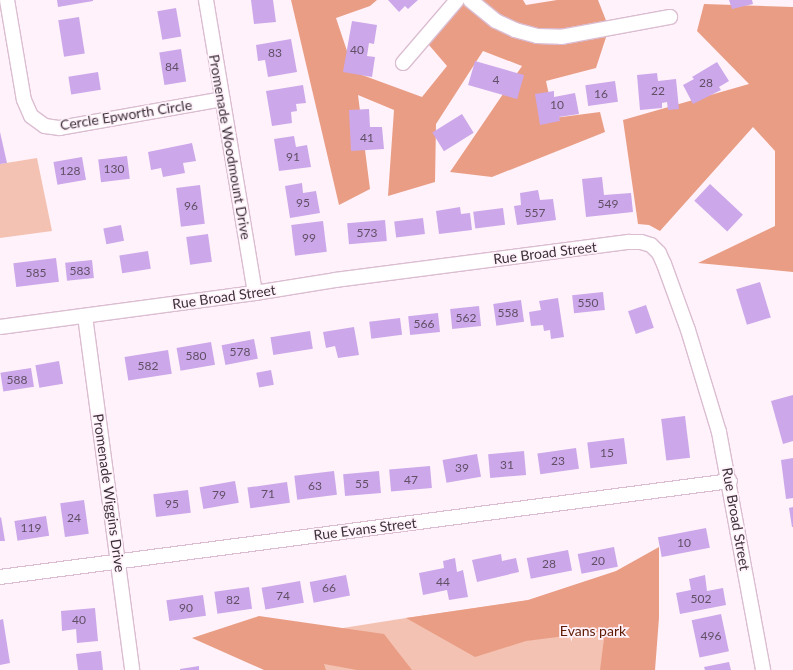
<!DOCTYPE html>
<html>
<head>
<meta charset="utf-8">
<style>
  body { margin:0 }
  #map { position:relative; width:793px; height:670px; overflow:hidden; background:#fff2fa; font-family:Lato,sans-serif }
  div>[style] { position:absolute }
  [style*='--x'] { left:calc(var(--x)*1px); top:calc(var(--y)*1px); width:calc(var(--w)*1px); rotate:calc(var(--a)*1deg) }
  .green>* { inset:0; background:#f4c2b2 }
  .forest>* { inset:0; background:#e99d85 }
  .building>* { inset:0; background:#cca8ea; transform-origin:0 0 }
  .roads { filter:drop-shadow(1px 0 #dbbdd1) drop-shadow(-1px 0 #dbbdd1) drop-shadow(0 1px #dbbdd1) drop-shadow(0 -1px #dbbdd1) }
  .minor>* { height:14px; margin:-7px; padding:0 7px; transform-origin:7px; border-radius:7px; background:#fff }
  span { translate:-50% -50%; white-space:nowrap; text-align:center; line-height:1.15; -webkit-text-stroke:3.5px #fff2fa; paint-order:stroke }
  .number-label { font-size:12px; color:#614f65 }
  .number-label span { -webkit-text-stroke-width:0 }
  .street-label { font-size:14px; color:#3d3139 }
  .park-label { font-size:14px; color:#5e1b04 }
</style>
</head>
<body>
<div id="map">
  <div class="green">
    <div style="clip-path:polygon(37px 158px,52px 231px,0 238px,0 164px)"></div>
    <div style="clip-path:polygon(627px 586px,643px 670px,314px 670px,305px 634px,406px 618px)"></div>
  </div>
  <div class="forest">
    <div style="clip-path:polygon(291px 0,377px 0,370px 6px,336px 18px,354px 72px,422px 97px,447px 66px,423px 38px,457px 0,523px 0,526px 5px,557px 0,598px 0,609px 28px,596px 68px,546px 81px,554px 118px,600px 112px,605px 132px,492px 177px,450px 172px,522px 66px,483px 51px,436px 124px,435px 182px,388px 196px,394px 110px,358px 95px,370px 189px,339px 205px)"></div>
    <div style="clip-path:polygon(704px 4px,793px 7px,793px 272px,698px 263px,775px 226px,775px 151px,753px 127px,660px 231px,649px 225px,638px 224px,623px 120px,749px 84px,697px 31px)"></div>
    <div style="clip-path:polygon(659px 547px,659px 618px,655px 670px,600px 670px,605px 631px,526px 641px,475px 657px,406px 618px,528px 600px,616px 571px)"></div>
    <div style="clip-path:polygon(259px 616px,384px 634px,412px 670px,357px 670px,324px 664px,326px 670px,264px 670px,192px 638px)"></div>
  </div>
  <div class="building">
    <div style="clip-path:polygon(57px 0,93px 0,93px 1px,58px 7px)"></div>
    <div style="clip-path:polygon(251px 0,273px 0,276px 22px,254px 24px)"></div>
    <div style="clip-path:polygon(388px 0,418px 0,408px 9px,405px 6px,399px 12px)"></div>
    <div style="clip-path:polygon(729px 0,752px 0,753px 4px,732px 9px)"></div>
    <div style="left:176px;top:8px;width:29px;height:19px;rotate:80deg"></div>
    <div style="left:79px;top:17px;width:37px;height:21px;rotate:81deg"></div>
    <div style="clip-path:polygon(352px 21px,377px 25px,374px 44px,369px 43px,367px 56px,375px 57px,372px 77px,343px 72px)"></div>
    <div style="clip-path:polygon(291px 39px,297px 72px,268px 77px,265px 60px,258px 61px,256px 45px)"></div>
    <div style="left:181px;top:49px;width:33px;height:22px;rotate:81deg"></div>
    <div style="left:475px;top:61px;width:51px;height:25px;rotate:16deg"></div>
    <div style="clip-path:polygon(717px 62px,729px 81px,719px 87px,721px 90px,693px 104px,683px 85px,694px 79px,692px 77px)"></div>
    <div style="left:98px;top:72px;width:18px;height:30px;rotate:81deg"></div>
    <div style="clip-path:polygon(657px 73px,658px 81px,676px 79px,679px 109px,668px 110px,667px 102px,662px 103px,662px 108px,640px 110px,637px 75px)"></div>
    <div style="left:615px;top:81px;width:21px;height:30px;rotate:82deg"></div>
    <div style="clip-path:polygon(303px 85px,306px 103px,296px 104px,297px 111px,291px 112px,292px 123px,272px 126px,266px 91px)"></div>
    <div style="clip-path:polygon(554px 91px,554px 97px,575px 93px,579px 114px,559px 117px,560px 121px,540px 125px,535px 94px)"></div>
    <div style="clip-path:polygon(369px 109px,370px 127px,382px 127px,384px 149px,351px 151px,349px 110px)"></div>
    <div style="left:462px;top:114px;width:22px;height:35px;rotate:58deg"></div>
    <div style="clip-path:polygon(0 132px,7px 163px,0 164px)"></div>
    <div style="clip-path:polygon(294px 136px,296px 147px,307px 145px,311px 167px,279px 171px,274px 139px)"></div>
    <div style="clip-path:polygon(192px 143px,196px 161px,183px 163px,185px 173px,163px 177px,161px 168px,151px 170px,148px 152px)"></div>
    <div style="left:127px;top:156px;width:23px;height:29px;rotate:83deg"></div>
    <div style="left:82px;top:157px;width:23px;height:29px;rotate:80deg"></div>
    <div style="clip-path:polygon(602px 177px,604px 195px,631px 193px,633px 212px,586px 217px,582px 179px)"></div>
    <div style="clip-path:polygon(302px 183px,303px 193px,316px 191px,320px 213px,290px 218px,285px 186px)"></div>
    <div style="left:710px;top:184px;width:45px;height:23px;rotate:43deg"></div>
    <div style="left:200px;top:185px;width:39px;height:24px;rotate:83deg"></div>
    <div style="clip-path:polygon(538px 190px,540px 200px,553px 199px,556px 220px,517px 225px,514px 206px,521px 205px,520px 193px)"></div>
    <div style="clip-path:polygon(460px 207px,461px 214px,470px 213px,472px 230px,439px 234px,436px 211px)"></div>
    <div style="left:503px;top:208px;width:17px;height:30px;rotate:83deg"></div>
    <div style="left:423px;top:218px;width:16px;height:29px;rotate:83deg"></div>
    <div style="left:385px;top:220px;width:21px;height:38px;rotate:85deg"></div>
    <div style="left:323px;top:221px;width:31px;height:32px;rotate:83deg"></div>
    <div style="left:121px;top:225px;width:16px;height:18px;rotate:79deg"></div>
    <div style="left:208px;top:234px;width:28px;height:22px;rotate:82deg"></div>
    <div style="left:148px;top:251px;width:18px;height:29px;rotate:81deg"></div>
    <div style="left:56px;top:258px;width:24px;height:43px;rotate:83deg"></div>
    <div style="left:92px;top:260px;width:18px;height:27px;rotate:84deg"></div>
    <div style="left:760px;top:282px;width:37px;height:25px;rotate:73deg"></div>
    <div style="left:603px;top:292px;width:18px;height:31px;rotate:84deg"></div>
    <div style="clip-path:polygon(558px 298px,564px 337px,551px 339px,550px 330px,544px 331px,543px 325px,531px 326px,529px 312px,541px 310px,539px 301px)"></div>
    <div style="left:521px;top:300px;width:22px;height:28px;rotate:82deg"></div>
    <div style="left:646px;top:305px;width:24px;height:19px;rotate:71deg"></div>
    <div style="left:479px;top:306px;width:20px;height:29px;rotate:84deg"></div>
    <div style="left:438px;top:313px;width:19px;height:30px;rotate:84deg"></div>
    <div style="left:400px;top:318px;width:17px;height:31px;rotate:83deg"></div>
    <div style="clip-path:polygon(354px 327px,359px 355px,338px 358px,335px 346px,326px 348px,323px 332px)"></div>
    <div style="left:310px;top:331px;width:18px;height:40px;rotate:81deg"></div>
    <div style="left:254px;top:339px;width:20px;height:33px;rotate:79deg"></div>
    <div style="left:211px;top:342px;width:23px;height:35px;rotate:80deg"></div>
    <div style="left:168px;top:350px;width:24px;height:44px;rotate:81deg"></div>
    <div style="left:59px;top:361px;width:23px;height:24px;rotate:80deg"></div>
    <div style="left:31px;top:368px;width:19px;height:31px;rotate:81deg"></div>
    <div style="left:271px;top:370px;width:15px;height:15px;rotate:79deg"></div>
    <div style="clip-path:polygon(793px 395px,793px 441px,783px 444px,771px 401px)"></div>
    <div style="left:685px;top:416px;width:42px;height:24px;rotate:83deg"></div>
    <div style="left:624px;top:438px;width:26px;height:37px;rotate:83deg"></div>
    <div style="left:576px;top:448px;width:21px;height:39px;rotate:82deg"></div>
    <div style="left:524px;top:451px;width:24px;height:36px;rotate:85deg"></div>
    <div style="left:477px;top:454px;width:23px;height:35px;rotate:80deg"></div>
    <div style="clip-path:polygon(793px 458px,793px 498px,786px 499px,781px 460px)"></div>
    <div style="left:430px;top:466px;width:22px;height:41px;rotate:85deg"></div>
    <div style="left:334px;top:471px;width:24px;height:40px;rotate:83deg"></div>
    <div style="left:379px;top:471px;width:22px;height:36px;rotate:85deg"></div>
    <div style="left:235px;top:481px;width:22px;height:36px;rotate:80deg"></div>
    <div style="left:287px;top:482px;width:21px;height:40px;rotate:82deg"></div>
    <div style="left:188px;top:490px;width:23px;height:35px;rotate:83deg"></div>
    <div style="left:84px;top:500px;width:34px;height:24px;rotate:82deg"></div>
    <div style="clip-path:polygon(793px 507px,793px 527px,792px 527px,789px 508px)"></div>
    <div style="left:46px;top:516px;width:20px;height:32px;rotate:81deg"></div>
    <div style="clip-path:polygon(1px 517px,5px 541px,0 541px,0 518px)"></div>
    <div style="left:706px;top:528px;width:20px;height:49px;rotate:79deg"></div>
    <div style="left:614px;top:547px;width:20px;height:37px;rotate:79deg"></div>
    <div style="left:568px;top:550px;width:21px;height:42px;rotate:79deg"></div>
    <div style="clip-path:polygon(501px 554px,502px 561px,516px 558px,519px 572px,477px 582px,472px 560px)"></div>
    <div style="clip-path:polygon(455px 558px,457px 572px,463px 570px,468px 597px,449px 600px,447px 590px,423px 595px,419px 573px,444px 568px,443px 561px)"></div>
    <div style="left:346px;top:575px;width:21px;height:37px;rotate:79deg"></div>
    <div style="clip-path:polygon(705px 575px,707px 591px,723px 588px,726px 605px,680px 614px,676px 593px,691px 590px,689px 579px)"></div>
    <div style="left:300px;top:581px;width:22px;height:39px;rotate:80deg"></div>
    <div style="left:249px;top:587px;width:22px;height:35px;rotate:82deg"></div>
    <div style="left:203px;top:595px;width:21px;height:37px;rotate:82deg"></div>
    <div style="clip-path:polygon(95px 608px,98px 641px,77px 643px,76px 629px,62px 631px,61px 611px)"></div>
    <div style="left:721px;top:614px;width:38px;height:30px;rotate:78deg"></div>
    <div style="clip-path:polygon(3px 619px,10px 663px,0 665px,0 620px)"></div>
    <div style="clip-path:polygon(101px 651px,103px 670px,78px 670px,76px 654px)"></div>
    <div style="clip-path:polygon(729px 662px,731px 670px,705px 670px,704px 667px)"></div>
    <div style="clip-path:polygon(199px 666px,199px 670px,180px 670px,180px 669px)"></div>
  </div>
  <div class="roads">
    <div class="minor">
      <div style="--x:7;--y:0;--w:101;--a:80.4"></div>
      <div style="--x:24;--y:100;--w:17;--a:66"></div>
      <div style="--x:31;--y:116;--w:17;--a:36"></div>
      <div style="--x:45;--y:126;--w:15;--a:8"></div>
      <div style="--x:60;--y:128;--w:165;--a:-10.1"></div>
      <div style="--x:206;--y:0;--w:297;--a:80.5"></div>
      <div style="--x:470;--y:0;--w:33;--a:39"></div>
      <div style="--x:496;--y:21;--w:21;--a:25"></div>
      <div style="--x:515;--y:30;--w:23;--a:15"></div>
      <div style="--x:537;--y:36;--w:24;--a:2"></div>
      <div style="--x:561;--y:37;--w:111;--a:-10.4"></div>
      <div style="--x:403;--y:63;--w:83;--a:-49.4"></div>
      <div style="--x:85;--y:316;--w:357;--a:82.4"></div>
      <div style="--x:0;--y:327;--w:257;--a:-7.6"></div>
      <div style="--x:255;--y:293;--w:81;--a:-9.2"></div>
      <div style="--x:335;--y:280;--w:296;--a:-7.4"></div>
      <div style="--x:629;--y:242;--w:12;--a:0"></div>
      <div style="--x:641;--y:242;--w:10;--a:17"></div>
      <div style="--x:651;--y:245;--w:11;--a:45"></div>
      <div style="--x:659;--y:253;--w:12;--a:66"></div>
      <div style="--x:664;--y:264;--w:70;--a:70"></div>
      <div style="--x:688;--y:330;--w:107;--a:73.1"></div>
      <div style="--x:719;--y:432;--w:242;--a:79.5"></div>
      <div style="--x:0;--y:577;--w:736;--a:-7.49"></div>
    </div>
  </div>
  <div class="number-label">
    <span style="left:357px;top:50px">40</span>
    <span style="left:275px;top:53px">83</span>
    <span style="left:172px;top:67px">84</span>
    <span style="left:496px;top:80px">4</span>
    <span style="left:706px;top:83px">28</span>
    <span style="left:658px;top:91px">22</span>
    <span style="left:601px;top:94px">16</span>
    <span style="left:557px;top:105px">10</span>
    <span style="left:367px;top:138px">41</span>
    <span style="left:293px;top:157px">91</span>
    <span style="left:114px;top:169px">130</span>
    <span style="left:70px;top:171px">128</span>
    <span style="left:303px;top:203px">95</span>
    <span style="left:608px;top:204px">549</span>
    <span style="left:191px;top:206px">96</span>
    <span style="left:535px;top:213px">557</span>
    <span style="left:367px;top:233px">573</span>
    <span style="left:309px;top:238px">99</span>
    <span style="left:80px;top:271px">583</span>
    <span style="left:36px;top:273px">585</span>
    <span style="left:588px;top:303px">550</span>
    <span style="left:508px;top:313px">558</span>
    <span style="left:466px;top:318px">562</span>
    <span style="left:424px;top:324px">566</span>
    <span style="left:240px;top:352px">578</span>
    <span style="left:196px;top:356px">580</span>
    <span style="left:148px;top:366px">582</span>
    <span style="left:17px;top:380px">588</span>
    <span style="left:607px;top:453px">15</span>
    <span style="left:558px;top:461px">23</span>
    <span style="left:507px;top:465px">31</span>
    <span style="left:462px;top:468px">39</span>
    <span style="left:411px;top:480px">47</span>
    <span style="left:362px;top:484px">55</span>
    <span style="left:315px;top:486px">63</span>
    <span style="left:268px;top:494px">71</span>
    <span style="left:219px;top:495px">79</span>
    <span style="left:172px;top:504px">95</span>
    <span style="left:74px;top:518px">24</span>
    <span style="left:31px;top:528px">119</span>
    <span style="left:684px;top:543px">10</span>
    <span style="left:598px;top:561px">20</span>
    <span style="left:549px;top:564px">28</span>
    <span style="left:443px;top:582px">44</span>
    <span style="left:329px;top:588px">66</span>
    <span style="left:283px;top:596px">74</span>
    <span style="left:701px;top:599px">502</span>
    <span style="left:233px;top:600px">82</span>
    <span style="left:186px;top:608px">90</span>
    <span style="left:79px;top:620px">40</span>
    <span style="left:711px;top:636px">496</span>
  </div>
  <div class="street-label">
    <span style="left:126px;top:115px;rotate:-9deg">Cercle Epworth Circle</span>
    <span style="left:230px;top:147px;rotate:80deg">Promenade Woodmount Drive</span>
    <span style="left:545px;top:253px;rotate:-7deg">Rue Broad Street</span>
    <span style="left:224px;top:297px;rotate:-8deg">Rue Broad Street</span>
    <span style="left:109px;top:493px;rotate:82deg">Promenade Wiggins Drive</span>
    <span style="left:736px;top:519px;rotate:80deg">Rue Broad Street</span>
    <span style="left:365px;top:529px;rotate:-7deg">Rue Evans Street</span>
  </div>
  <div class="park-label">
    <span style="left:593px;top:631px">Evans park</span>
  </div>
</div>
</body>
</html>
